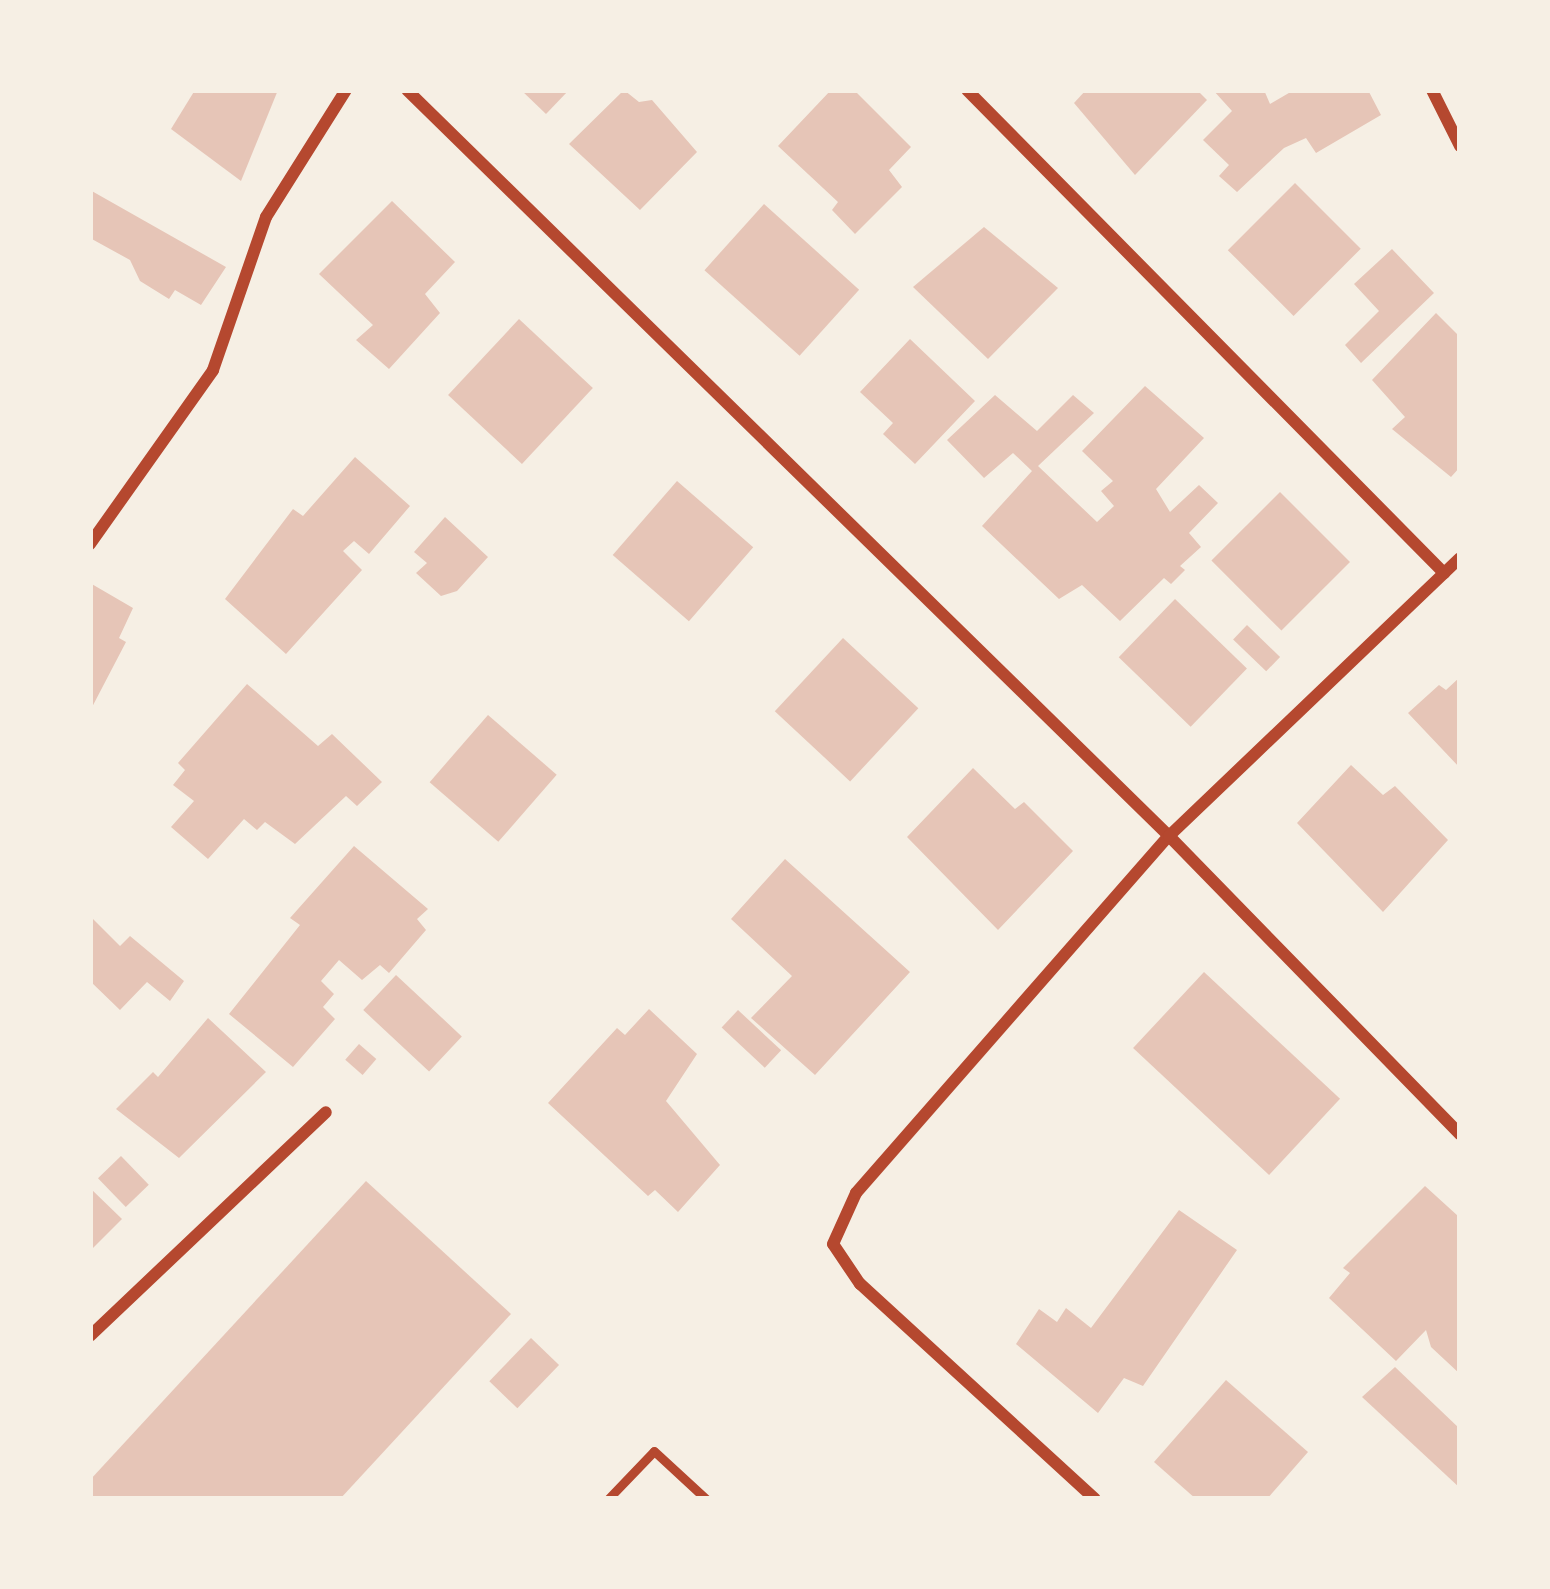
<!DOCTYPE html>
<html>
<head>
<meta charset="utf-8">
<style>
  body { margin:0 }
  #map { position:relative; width:1550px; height:1589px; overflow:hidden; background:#f6efe4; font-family:Karla,sans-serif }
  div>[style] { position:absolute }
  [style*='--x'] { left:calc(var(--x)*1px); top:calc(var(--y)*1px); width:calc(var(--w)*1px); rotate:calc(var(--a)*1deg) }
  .building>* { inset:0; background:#e6c5b7; transform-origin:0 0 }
  .service>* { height:9px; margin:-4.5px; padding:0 4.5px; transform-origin:4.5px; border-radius:4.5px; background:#b5482f }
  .minor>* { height:12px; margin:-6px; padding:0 6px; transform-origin:6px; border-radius:6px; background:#b5482f }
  span { translate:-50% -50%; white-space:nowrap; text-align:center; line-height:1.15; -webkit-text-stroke:10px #f6efe4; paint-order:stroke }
  .frame { position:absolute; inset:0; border:93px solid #f6efe4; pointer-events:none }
</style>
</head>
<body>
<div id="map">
  <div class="building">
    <div style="clip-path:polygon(195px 90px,278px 90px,241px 181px,171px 129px)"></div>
    <div style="clip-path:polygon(521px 90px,569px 90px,546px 114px)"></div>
    <div style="clip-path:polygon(624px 90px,639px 102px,652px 100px,697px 152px,640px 210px,569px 144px)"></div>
    <div style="clip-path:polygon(831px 90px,854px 90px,911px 147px,889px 170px,902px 187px,855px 234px,832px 210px,838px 202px,778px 146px)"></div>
    <div style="clip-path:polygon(1086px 90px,1197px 90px,1207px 100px,1135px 175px,1074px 103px)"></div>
    <div style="clip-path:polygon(1213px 90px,1264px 90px,1270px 104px,1294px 90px,1368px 90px,1381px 115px,1316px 153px,1306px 138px,1284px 148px,1237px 192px,1219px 176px,1229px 165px,1203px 140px,1232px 111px)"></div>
    <div style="left:1295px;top:183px;width:93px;height:95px;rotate:45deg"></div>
    <div style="clip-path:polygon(90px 190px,226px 267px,201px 305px,175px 290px,169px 299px,140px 281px,130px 260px,90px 238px)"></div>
    <div style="clip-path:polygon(392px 201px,455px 262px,425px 294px,440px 313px,389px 369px,356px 340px,373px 325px,319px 274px)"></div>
    <div style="left:764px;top:204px;width:128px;height:89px;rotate:42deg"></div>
    <div style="clip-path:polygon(984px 227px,1058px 288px,988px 359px,913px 287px)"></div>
    <div style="clip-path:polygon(1392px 249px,1434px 293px,1361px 363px,1345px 345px,1379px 311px,1354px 284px)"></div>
    <div style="clip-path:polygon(1436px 313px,1460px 337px,1460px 467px,1451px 477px,1392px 429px,1405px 417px,1372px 380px)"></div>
    <div style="left:519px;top:319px;width:101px;height:104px;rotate:43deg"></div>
    <div style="clip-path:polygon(910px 339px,975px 401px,915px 464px,883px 434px,893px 423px,860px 392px)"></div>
    <div style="clip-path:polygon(1145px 386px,1204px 438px,1156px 489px,1170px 512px,1199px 485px,1218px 503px,1189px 533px,1201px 547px,1180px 566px,1185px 570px,1171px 584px,1164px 578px,1120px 621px,1082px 585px,1059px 599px,982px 526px,1032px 471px,1013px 453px,984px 478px,947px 440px,995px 395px,1037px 431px,1073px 395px,1094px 413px,1038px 466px,1097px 522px,1114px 506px,1101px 491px,1113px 481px,1082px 451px)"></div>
    <div style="clip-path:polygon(355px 457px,410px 506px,369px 554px,354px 541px,343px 551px,362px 570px,286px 654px,225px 599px,293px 509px,303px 516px)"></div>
    <div style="left:677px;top:481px;width:101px;height:98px;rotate:41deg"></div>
    <div style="left:1280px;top:492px;width:99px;height:97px;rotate:45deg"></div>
    <div style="clip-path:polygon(445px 517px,488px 557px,457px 591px,441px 596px,416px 573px,427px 563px,414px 552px)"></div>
    <div style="clip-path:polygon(90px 583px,133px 608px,119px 638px,126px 642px,90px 711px)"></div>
    <div style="left:1175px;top:599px;width:100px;height:81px;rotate:44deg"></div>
    <div style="left:1247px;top:625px;width:46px;height:20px;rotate:44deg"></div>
    <div style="left:843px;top:638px;width:103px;height:100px;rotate:43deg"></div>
    <div style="clip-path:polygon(1460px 677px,1460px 768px,1408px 713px,1439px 685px,1446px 690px)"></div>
    <div style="clip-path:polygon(247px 684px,318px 746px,332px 734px,382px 782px,357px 806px,346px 796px,295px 844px,265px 822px,257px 830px,244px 819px,208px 859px,171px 827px,194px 801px,173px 785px,185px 770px,178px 763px)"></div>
    <div style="left:488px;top:715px;width:91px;height:89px;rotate:41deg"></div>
    <div style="clip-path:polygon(1351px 765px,1383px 795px,1395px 786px,1448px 840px,1383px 912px,1297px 823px)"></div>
    <div style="clip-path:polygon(973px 768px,1015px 809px,1024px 802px,1073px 851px,998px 930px,907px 837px)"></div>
    <div style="clip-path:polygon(354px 846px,428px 909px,417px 919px,426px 930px,389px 973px,380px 965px,362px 980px,339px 960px,321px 981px,334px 994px,323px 1007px,335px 1019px,293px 1067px,229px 1014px,300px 925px,290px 918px)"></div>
    <div style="clip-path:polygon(785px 859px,910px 972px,815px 1075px,751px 1018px,792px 976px,731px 919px)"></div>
    <div style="clip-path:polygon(90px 916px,120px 946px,130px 936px,184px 981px,170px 1001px,147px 982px,120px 1010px,90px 981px)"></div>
    <div style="left:1204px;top:972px;width:186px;height:104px;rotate:43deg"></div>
    <div style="left:396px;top:975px;width:90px;height:48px;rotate:43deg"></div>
    <div style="clip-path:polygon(649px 1009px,697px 1054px,666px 1101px,720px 1165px,678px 1212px,655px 1190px,648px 1196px,548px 1103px,617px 1028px,625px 1035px)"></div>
    <div style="left:738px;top:1010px;width:59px;height:24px;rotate:43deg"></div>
    <div style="clip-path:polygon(208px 1018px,266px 1072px,179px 1158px,116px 1109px,153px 1072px,158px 1077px)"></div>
    <div style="left:359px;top:1044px;width:23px;height:21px;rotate:41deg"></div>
    <div style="left:121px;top:1156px;width:40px;height:32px;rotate:46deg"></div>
    <div style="clip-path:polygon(366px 1181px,511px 1314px,340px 1499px,90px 1499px,90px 1480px)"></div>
    <div style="clip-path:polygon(1425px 1186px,1458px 1216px,1460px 1374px,1431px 1347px,1426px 1330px,1396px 1361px,1329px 1298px,1350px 1273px,1343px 1268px)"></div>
    <div style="clip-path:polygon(90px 1188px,122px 1219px,90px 1251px)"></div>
    <div style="clip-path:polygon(1179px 1210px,1237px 1250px,1143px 1386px,1124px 1378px,1098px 1413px,1016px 1344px,1039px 1309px,1057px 1322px,1066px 1308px,1091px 1328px)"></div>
    <div style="left:531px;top:1338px;width:39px;height:60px;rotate:44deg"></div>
    <div style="clip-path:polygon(1395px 1367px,1460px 1429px,1460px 1488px,1362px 1397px)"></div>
    <div style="clip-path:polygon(1226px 1380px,1308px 1452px,1267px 1499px,1196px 1499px,1154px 1462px)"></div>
  </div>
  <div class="service">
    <div style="--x:608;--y:1499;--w:66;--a:-46.2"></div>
    <div style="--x:654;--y:1451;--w:71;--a:42.7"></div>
  </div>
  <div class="minor">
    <div style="--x:407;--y:90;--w:1066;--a:44.39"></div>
    <div style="--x:1169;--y:836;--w:417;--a:45.7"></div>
    <div style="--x:967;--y:90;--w:679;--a:45.36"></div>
    <div style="--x:1432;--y:90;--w:63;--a:63.4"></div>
    <div style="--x:90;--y:544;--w:213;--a:-54.7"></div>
    <div style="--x:213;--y:370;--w:162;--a:-70.9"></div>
    <div style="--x:266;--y:217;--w:150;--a:-57.8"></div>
    <div style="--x:90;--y:1336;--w:325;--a:-43.5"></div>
    <div style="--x:1095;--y:1499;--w:319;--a:-137.5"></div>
    <div style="--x:860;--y:1284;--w:48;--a:-124"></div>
    <div style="--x:833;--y:1244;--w:56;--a:-65.7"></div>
    <div style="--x:856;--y:1193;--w:475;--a:-48.8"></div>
    <div style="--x:1169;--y:836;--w:402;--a:-43.7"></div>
  </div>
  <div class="frame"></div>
</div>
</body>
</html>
